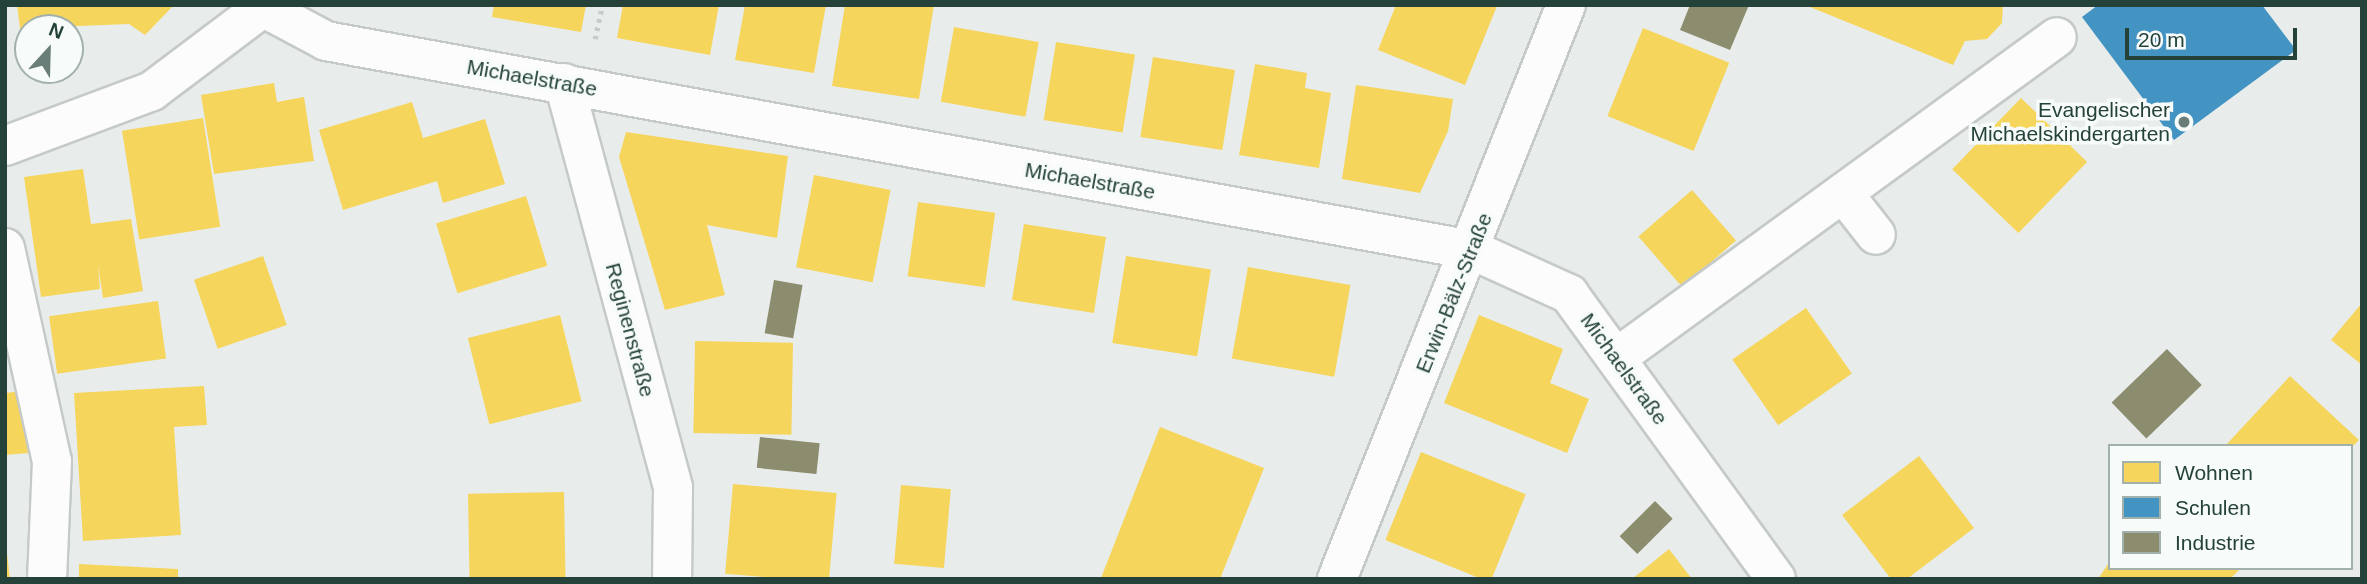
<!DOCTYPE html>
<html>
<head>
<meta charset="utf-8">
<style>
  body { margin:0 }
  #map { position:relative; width:2367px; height:584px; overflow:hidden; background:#e8edeb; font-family:Arial,sans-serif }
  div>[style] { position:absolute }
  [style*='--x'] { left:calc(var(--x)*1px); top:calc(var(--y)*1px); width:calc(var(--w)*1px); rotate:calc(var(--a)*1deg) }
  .homes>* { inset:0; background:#f6d55c; transform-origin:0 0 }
  .schools>* { inset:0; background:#4393c3 }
  .industry>* { inset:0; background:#8c8c6e; transform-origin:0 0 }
  .path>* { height:4.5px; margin-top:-2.25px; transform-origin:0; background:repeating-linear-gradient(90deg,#c3ccca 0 3.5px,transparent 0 8.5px) }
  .roads { filter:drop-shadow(2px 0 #c5cac8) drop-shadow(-2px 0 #c5cac8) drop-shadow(0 2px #c5cac8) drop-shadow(0 -2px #c5cac8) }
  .minor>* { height:38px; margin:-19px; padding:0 19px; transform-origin:19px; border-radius:19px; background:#fcfcfc }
  .dots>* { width:19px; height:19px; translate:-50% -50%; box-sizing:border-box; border:4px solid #f7fbf9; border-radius:50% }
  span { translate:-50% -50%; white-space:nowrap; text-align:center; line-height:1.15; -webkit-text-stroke:7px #f7fbf9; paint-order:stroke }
  .street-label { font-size:21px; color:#24423a }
  .poi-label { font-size:21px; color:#24423a }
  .right { translate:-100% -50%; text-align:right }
  .frame { position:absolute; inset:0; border:7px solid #24423a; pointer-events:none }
  .legend { position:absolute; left:2108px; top:444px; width:245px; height:126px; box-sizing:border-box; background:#f7fbf9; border:2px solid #a3b1ad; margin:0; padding:9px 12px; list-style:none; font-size:21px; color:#24423a }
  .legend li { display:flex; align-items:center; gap:14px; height:35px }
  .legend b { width:35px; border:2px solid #a3b1ad }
  .north { position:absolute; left:14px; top:14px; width:70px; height:70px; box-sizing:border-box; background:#f7fbf9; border:2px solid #a3b1ad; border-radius:50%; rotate:22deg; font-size:19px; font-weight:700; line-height:28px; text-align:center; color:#24423a }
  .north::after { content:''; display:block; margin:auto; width:24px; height:32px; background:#697e78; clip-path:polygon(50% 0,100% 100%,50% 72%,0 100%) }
  .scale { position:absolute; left:2125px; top:28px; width:172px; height:32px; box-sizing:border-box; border:4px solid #24423a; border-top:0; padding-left:9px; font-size:21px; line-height:24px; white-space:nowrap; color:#24423a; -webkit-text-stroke:5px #f7fbf9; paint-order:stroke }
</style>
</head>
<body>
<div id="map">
  <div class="homes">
    <div style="clip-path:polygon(17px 5px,174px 5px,145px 35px,129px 24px,28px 28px,28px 36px,21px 36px)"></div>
    <div style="clip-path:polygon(494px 5px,586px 5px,581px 32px,492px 17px)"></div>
    <div style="clip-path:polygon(623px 5px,719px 5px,710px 55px,617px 38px)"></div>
    <div style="clip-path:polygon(745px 5px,826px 5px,814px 73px,735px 60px)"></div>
    <div style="clip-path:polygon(845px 5px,934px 5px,919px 99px,832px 86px)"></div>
    <div style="clip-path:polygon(1396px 5px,1497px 6px,1465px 85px,1378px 50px)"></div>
    <div style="clip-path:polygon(1805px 5px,2003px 5px,2002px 23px,1987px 39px,1965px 41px,1953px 65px)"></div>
    <div style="left:954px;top:27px;width:86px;height:76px;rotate:10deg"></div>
    <div style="left:1643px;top:28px;width:93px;height:95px;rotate:22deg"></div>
    <div style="left:1056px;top:42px;width:80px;height:79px;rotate:9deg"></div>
    <div style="left:1153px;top:57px;width:83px;height:81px;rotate:9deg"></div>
    <div style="clip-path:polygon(1255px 64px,1307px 73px,1305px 88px,1331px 93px,1319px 168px,1239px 155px)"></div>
    <div style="clip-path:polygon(274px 83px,277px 102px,304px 97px,314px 161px,214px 174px,201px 95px)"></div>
    <div style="clip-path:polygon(1356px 85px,1453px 99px,1448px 131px,1420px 193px,1342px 179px)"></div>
    <div style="left:2021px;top:98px;width:92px;height:99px;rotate:44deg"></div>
    <div style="clip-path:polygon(412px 102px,423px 138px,485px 119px,505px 184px,443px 203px,437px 181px,343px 210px,319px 130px)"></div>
    <div style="left:203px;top:118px;width:110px;height:82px;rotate:81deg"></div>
    <div style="clip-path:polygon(626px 132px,788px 156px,777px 238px,707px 225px,725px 295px,665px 310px,619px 157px)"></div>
    <div style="clip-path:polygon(83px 169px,91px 224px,131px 219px,143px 291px,103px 298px,98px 265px,100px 289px,41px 297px,24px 177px)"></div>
    <div style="left:814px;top:175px;width:78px;height:94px;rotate:11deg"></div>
    <div style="left:1692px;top:190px;width:67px;height:71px;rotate:49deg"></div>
    <div style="left:526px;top:196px;width:73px;height:94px;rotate:73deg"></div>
    <div style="left:918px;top:202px;width:78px;height:75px;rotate:8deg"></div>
    <div style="left:1024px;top:224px;width:83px;height:77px;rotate:9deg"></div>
    <div style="left:263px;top:256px;width:73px;height:73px;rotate:71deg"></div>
    <div style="left:1126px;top:256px;width:86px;height:88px;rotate:9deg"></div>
    <div style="left:1248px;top:267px;width:104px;height:93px;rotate:10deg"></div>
    <div style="left:158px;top:301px;width:58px;height:110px;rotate:82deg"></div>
    <div style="clip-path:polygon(2362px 303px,2362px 365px,2331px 340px)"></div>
    <div style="left:1806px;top:308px;width:80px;height:90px;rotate:55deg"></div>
    <div style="left:560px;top:315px;width:89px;height:95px;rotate:76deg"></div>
    <div style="clip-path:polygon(1479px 315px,1563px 349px,1550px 383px,1589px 399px,1567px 453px,1444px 403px)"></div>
    <div style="left:695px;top:341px;width:98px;height:92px;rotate:1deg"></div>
    <div style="clip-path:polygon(2290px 376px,2359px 440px,2351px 448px,2225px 446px)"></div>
    <div style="clip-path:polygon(204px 386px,207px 425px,174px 427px,181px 535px,83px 541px,74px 393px)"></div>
    <div style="clip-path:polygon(22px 391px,28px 453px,5px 455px,5px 393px)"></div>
    <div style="clip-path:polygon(1160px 427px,1264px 468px,1220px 579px,1101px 578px)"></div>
    <div style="left:1421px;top:452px;width:113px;height:95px;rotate:22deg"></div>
    <div style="clip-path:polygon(1919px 456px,1974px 528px,1907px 579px,1891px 579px,1842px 515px)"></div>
    <div style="left:733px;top:484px;width:104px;height:90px;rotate:5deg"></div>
    <div style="left:901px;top:485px;width:50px;height:79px;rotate:5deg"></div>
    <div style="left:564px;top:492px;width:87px;height:96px;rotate:89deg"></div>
    <div style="clip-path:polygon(1669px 549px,1692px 579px,1632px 579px)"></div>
    <div style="clip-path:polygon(5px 553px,7px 553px,10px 579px,5px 579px)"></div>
    <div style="clip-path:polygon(2110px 561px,2110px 568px,2239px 570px,2230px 579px,2098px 579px)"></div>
    <div style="clip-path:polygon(79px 564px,178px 569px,178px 579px,79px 579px)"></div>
  </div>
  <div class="schools">
    <div style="clip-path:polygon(2098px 5px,2262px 5px,2296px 50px,2174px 140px,2082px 17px)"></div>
  </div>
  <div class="industry">
    <div style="clip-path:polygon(1690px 5px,1749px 5px,1730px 50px,1680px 30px)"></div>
    <div style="left:774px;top:280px;width:29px;height:54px;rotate:10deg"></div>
    <div style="left:2167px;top:349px;width:50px;height:77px;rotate:46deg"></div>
    <div style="left:760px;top:437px;width:60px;height:31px;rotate:6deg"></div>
    <div style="left:1655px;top:501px;width:25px;height:50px;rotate:45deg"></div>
  </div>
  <div class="path">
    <div style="--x:595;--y:39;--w:35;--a:-78"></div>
  </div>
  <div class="roads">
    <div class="minor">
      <div style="--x:264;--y:8;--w:70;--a:28"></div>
      <div style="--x:326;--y:41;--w:1165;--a:10.34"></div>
      <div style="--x:1472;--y:250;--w:107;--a:24.4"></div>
      <div style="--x:1569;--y:294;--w:352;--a:54"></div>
      <div style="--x:564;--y:83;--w:419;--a:74.9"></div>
      <div style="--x:673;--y:488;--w:91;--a:90.6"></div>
      <div style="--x:5;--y:146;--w:157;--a:-20.5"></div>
      <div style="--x:152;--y:91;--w:143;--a:-37"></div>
      <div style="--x:1843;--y:193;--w:53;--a:51.8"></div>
      <div style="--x:5;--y:248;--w:218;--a:77.6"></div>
      <div style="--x:52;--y:461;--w:118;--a:92.4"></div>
      <div style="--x:1616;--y:358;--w:545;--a:-36.05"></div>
      <div style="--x:1337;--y:579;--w:618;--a:-68.25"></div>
    </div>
  </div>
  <div class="dots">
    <div style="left:2184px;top:122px;background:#697e78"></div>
  </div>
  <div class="street-label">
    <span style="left:532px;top:78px;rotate:10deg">Michaelstraße</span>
    <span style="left:1090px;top:181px;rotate:10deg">Michaelstraße</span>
    <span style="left:1454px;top:293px;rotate:-68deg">Erwin-Bälz-Straße</span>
    <span style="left:630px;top:330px;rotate:75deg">Reginenstraße</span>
    <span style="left:1624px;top:369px;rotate:54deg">Michaelstraße</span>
  </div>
  <div class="poi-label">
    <span class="right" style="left:2170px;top:122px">Evangelischer<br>Michaelskindergarten</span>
  </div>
  <div class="frame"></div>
  <ul class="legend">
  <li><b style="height:19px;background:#f6d55c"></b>Wohnen</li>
  <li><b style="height:19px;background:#4393c3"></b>Schulen</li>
  <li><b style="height:19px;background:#8c8c6e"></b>Industrie</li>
  </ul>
  <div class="north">N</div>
  <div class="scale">20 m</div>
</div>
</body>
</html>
